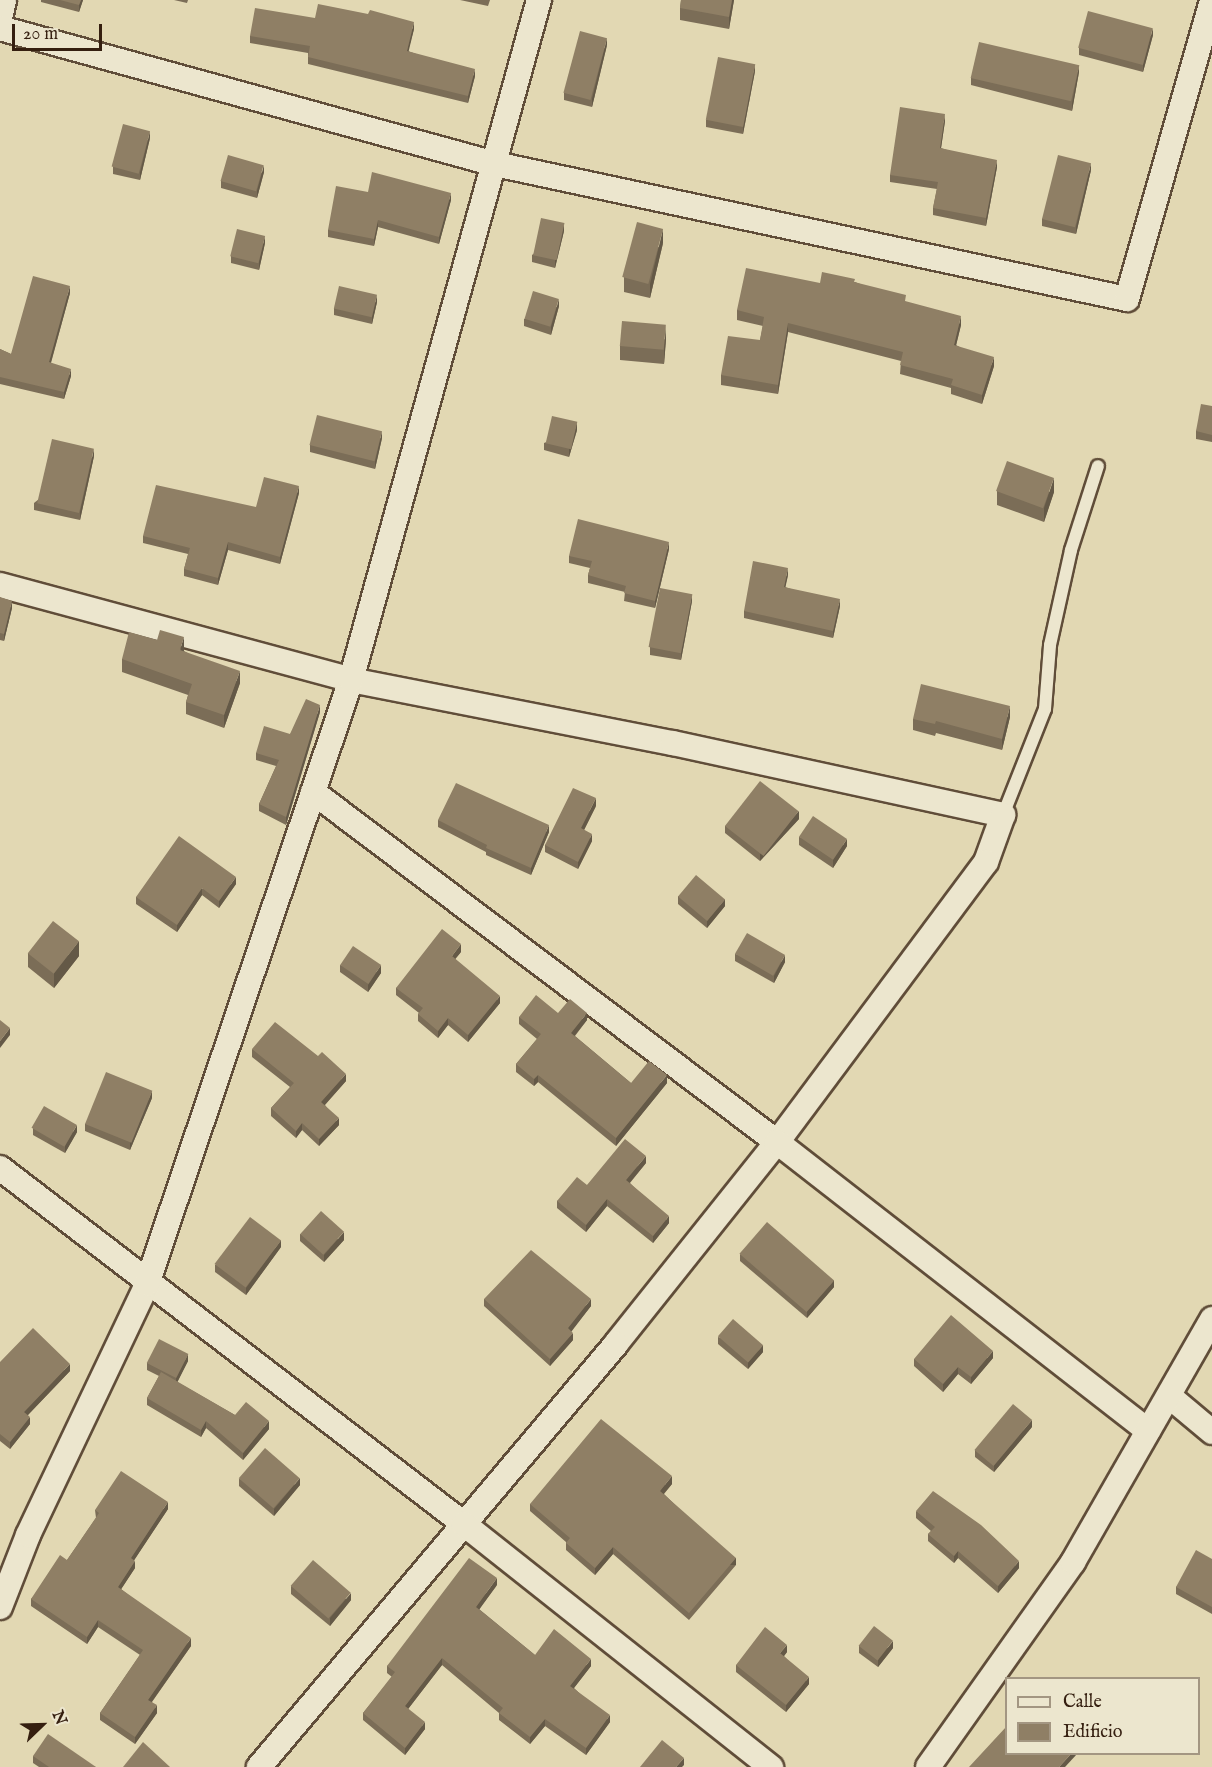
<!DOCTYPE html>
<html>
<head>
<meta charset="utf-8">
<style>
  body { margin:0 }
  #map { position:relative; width:1212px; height:1767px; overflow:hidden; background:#e2d8b3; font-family:"IM FELL English",serif }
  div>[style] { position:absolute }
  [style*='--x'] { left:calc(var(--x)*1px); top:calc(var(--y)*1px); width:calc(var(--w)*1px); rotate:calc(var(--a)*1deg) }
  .roads { filter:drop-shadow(2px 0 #604d39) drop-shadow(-2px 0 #604d39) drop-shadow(0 2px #604d39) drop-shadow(0 -2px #604d39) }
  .service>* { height:12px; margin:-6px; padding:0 6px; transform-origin:6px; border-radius:6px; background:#ece6ce }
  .minor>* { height:24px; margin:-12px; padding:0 12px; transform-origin:12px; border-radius:12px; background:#ece6ce }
  .wall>* { inset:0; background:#7b6d57 }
  .shaded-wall>* { inset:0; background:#645947; transform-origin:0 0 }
  .building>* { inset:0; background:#8f7f65; transform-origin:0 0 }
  span { translate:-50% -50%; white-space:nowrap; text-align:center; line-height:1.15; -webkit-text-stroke:4.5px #ece6ce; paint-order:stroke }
  .legend { position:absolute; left:1005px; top:1677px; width:195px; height:78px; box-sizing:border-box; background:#ece6ce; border:2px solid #a39682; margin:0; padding:8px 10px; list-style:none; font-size:18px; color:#351f10 }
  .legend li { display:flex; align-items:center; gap:12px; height:30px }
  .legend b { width:30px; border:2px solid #a39682 }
  .north { position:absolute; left:12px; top:1695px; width:60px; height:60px; -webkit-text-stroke:4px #ece6ce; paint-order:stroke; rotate:67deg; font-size:16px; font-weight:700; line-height:24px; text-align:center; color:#351f10 }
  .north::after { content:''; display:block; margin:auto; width:21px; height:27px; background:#351f10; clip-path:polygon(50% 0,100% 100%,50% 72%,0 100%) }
  .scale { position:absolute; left:12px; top:24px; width:90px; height:27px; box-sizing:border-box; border:3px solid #351f10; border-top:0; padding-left:8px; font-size:18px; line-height:21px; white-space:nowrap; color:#351f10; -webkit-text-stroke:4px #ece6ce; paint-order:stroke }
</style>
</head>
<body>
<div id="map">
  <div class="roads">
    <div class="service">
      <div style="--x:1003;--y:815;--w:114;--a:-68.4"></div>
      <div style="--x:1045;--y:709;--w:64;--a:-85.5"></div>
      <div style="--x:1050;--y:645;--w:97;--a:-77.5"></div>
      <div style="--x:1071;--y:550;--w:88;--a:-72.2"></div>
    </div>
    <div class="minor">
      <div style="--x:0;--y:18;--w:18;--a:-77"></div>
      <div style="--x:0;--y:28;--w:513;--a:15.36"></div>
      <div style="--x:495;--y:164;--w:646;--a:12.06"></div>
      <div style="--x:1127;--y:299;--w:310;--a:-74.1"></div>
      <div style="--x:0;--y:585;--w:364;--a:15.1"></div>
      <div style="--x:351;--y:680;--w:328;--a:11.1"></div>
      <div style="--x:673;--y:743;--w:338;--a:12.3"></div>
      <div style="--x:1003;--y:815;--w:50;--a:109.9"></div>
      <div style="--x:986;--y:862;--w:349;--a:126.7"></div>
      <div style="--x:777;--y:1142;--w:258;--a:128.6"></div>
      <div style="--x:616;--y:1344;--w:554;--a:130.16"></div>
      <div style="--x:313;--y:792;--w:581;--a:37.03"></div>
      <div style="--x:777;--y:1142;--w:470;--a:37.9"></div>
      <div style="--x:0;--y:1168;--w:585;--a:37.5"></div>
      <div style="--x:464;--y:1524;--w:392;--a:38.4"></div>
      <div style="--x:1169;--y:1396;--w:56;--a:39.9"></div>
      <div style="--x:0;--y:1607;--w:77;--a:-68.7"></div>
      <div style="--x:28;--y:1535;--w:278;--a:-64.6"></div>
      <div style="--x:147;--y:1284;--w:638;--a:-71.34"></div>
      <div style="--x:351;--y:680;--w:706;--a:-74.55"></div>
      <div style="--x:928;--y:1767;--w:251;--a:-54.7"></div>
      <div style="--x:1073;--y:1562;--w:280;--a:-60.2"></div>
    </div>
  </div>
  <div class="wall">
    <div style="clip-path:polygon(41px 0,83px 0,79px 12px,41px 2px)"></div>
    <div style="clip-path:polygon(174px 0,188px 0,187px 3px)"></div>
    <div style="clip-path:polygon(460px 0,490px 0,488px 6px)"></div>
    <div style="clip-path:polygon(681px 0,734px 0,729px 29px,680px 20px,680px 8px)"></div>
    <div style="clip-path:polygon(315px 18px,414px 29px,408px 51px,475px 76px,468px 103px,308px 64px,308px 53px,250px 43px,250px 36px)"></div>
    <div style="clip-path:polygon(1153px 35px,1143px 72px,1079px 55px,1079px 48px)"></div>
    <div style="clip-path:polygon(607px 45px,592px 107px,564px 100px,564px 93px)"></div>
    <div style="clip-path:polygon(755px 71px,743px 134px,706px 127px,706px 120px)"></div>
    <div style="clip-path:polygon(1079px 72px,1072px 111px,971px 85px,971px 78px)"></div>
    <div style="clip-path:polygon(945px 121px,941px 148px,997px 167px,986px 226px,933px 215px,933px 208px,937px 189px,890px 182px,890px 175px)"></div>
    <div style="clip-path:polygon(150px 138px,140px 180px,113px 174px,113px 167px)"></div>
    <div style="clip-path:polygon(1091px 170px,1076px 234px,1042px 226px,1042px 219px)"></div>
    <div style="clip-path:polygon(264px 172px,257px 198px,221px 188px,221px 181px)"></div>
    <div style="clip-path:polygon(368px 192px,451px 200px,439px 244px,378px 227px,374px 246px,328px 237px,328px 230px)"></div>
    <div style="clip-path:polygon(564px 231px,555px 268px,532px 262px,532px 255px)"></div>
    <div style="clip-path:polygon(265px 243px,259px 270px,231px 263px,231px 256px)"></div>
    <div style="clip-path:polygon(663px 243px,650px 298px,624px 292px,624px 277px)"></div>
    <div style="clip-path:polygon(855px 282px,906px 302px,961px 325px,956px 345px,994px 366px,982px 404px,951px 394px,951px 388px,900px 374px,901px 361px,788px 332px,778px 394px,721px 385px,721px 375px,760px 340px,763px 326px,737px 320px,737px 310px,820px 283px)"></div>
    <div style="clip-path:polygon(70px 293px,51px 363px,71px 376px,64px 399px,0 384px,0 349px,11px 354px)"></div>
    <div style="clip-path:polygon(377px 302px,372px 324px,334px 315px,334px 308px)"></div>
    <div style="clip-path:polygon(559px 306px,551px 335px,524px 326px,524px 319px)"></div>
    <div style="clip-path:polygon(666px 339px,664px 364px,620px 360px,620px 346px)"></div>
    <div style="clip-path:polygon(1212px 406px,1212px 442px,1196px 439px,1196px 431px)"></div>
    <div style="clip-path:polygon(577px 430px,569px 457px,544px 450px,544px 443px)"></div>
    <div style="clip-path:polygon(382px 438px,375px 469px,310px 452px,310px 445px)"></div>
    <div style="clip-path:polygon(94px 456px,80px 520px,34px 510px,34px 503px)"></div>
    <div style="clip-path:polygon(997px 491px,1054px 492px,1044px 522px,997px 505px)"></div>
    <div style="clip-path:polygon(299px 493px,280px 564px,228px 550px,218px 585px,184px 576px,184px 569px,188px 554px,143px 543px,143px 536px,256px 507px)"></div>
    <div style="clip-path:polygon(669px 549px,655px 608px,624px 601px,625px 592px,588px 583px,588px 575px,590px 568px,569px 563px,569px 556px)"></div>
    <div style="clip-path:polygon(788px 575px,785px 587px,840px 606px,833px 638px,744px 618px,744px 611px)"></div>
    <div style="clip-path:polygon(0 597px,12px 608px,4px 641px,0 640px)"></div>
    <div style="clip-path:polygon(692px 601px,681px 660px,650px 655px,650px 647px)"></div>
    <div style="clip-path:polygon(184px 650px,184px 651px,240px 683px,224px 728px,186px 714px,186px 702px,188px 695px,122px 672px,122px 659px)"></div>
    <div style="clip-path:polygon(320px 712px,286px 825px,259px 811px,259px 804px,276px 766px,256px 760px,256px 753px,290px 734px)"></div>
    <div style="clip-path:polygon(1010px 717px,1002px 750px,936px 733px,935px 736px,913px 730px,913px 719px)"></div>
    <div style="clip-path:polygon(596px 806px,584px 830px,592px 841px,578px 869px,545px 852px,545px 845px)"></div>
    <div style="clip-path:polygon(799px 819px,760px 861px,725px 833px,725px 826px)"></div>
    <div style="clip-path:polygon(438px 820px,549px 832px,531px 875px,486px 855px,486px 852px,438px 827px)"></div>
    <div style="clip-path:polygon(799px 837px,847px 846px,833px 868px,799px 845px)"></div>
    <div style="clip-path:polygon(236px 884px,219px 908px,202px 895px,177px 932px,136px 904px,136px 897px)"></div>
    <div style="clip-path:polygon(678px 896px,725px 906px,707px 928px,678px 904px)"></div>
    <div style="clip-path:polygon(461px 952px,455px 959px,500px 1003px,468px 1042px,448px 1025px,438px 1038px,418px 1021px,418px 1014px,419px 1013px,396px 995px,396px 988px)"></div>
    <div style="clip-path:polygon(28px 953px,79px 956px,54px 988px,28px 967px)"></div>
    <div style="clip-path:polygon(735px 954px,785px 962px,774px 983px,735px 961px)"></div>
    <div style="clip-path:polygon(340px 965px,381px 973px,368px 992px,340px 972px)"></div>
    <div style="clip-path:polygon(558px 1013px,587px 1020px,575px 1036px,631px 1083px,667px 1083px,616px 1146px,538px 1082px,534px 1086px,516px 1072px,516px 1064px,537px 1039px,519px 1024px,519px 1017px)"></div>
    <div style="clip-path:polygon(252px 1049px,346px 1081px,325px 1105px,339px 1125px,319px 1146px,302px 1130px,296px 1138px,271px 1116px,271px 1108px,290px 1087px,252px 1057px)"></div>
    <div style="clip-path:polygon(152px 1098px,130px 1150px,85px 1131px,85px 1124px)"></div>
    <div style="clip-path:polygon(33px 1128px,77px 1132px,65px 1153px,33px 1135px)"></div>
    <div style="clip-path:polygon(646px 1163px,630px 1183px,669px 1223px,653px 1243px,607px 1206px,586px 1232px,557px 1208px,557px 1201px,587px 1185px)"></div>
    <div style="clip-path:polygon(300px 1234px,344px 1240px,324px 1262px,300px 1241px)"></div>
    <div style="clip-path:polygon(281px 1247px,246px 1295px,215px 1272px,215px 1265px)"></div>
    <div style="clip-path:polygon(740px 1254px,834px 1287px,807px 1318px,740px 1261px)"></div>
    <div style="clip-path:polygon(484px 1299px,591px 1306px,571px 1331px,573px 1340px,550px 1366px,484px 1306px)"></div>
    <div style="clip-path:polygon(718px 1337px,763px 1352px,748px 1369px,718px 1344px)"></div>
    <div style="clip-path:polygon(993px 1358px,971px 1384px,958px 1374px,943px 1392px,914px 1366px,914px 1359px)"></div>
    <div style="clip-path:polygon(188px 1361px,177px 1382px,235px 1415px,269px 1429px,243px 1460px,206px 1428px,201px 1437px,147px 1405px,147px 1398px,159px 1376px,147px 1370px,147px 1363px)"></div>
    <div style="clip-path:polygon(0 1362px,70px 1371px,28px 1415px,30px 1424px,10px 1449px,0 1441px)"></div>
    <div style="clip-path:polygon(1032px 1427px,994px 1472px,975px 1457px,975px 1450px)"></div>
    <div style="clip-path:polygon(239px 1479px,300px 1485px,274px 1516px,239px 1486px)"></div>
    <div style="clip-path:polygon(672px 1484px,664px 1494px,736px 1565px,689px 1620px,613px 1554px,595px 1575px,566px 1550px,566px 1542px,530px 1511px,530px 1504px)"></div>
    <div style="clip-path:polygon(168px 1509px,134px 1560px,135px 1568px,121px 1589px,191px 1646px,152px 1702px,157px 1713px,135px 1744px,100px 1720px,100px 1713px,140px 1655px,98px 1627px,87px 1644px,31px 1606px,31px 1599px,67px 1560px,96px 1518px,95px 1510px)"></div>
    <div style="clip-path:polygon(916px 1511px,1019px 1568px,998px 1593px,958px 1558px,954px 1563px,928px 1541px,928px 1534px,931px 1531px,916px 1518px)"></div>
    <div style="clip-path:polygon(1212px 1559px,1212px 1614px,1176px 1594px,1176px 1587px)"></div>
    <div style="clip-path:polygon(497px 1585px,479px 1609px,535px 1655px,591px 1666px,574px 1688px,610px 1722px,586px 1755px,545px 1726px,530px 1744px,499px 1720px,499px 1713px,442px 1665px,408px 1709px,425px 1729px,405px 1755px,363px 1720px,363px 1713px,392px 1677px,387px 1673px,387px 1666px)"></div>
    <div style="clip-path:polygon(291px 1586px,351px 1600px,330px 1626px,291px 1594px)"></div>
    <div style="clip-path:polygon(859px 1646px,893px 1648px,878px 1667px,859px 1653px)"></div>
    <div style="clip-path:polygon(787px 1652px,784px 1656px,809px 1684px,786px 1712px,736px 1672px,736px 1665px)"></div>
    <div style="clip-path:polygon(33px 1756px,96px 1767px,39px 1767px,33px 1763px)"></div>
  </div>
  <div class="shaded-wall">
    <div style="clip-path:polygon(81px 0,83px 0,79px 12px,79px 5px)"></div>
    <div style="clip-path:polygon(732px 0,734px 0,729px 29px,729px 17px)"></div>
    <div style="clip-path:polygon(414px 22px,414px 29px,407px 58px,407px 51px)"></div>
    <div style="clip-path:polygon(1153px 28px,1153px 35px,1143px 72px,1143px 65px)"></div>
    <div style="clip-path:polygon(607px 38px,607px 45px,592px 107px,592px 99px)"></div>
    <div style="clip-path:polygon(755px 64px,755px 71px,743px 134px,743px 127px)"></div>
    <div style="clip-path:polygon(1079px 65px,1079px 72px,1072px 111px,1072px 104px)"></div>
    <div style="clip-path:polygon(475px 69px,475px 76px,468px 103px,468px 96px)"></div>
    <div style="clip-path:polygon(945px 114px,945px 121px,940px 155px,940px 148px)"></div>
    <div style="clip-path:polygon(150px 131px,150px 138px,140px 180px,140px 173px)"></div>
    <div style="clip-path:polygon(997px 160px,997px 167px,986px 226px,986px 218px)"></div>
    <div style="clip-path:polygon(1091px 163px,1091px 170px,1076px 234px,1076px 227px)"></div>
    <div style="clip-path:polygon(264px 165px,264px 172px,257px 198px,257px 191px)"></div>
    <div style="clip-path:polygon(451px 193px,451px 200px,439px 244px,439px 237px)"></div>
    <div style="clip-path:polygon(378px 220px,378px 227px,374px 246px,374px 239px)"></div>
    <div style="clip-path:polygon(564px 223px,564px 231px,555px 268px,555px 261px)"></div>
    <div style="clip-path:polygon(663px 229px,663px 243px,650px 298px,650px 284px)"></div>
    <div style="clip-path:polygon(265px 236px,265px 243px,259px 270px,259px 262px)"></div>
    <div style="clip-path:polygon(70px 286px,70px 293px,49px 369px,49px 362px)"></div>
    <div style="clip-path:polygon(377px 295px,377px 302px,372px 324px,372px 317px)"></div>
    <div style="clip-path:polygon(559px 299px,559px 306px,551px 335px,551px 327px)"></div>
    <div style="clip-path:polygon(961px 316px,961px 325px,954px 354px,954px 345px)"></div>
    <div style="clip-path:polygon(788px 323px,788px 332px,778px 394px,778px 385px)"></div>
    <div style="clip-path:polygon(666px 325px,666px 339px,664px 364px,664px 350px)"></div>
    <div style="clip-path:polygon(994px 357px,994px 366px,982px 404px,982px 395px)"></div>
    <div style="clip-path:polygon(71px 369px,71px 376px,64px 399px,64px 392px)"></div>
    <div style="clip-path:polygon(577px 422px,577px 430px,569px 457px,569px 450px)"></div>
    <div style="clip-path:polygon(382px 431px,382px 438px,375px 469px,375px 462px)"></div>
    <div style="clip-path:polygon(94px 449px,94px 456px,80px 520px,80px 512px)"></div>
    <div style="clip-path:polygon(1054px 478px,1054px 492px,1044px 522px,1044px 508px)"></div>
    <div style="clip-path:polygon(299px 486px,299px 493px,280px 564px,280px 557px)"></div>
    <div style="clip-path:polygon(228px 542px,228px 550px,218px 585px,218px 578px)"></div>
    <div style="clip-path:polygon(669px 542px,669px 549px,655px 608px,655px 601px)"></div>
    <div style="clip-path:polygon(788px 568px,788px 575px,784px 594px,784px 587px)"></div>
    <div style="clip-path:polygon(692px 594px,692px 601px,681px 660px,681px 653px)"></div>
    <div style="clip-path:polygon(840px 599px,840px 606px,833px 638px,833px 631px)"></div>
    <div style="clip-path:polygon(12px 601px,12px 608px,4px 641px,4px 634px)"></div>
    <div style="clip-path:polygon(184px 637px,184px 650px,180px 663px,180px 650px)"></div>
    <div style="clip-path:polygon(240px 671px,240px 683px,224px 728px,224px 715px)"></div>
    <div style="clip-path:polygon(320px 705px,320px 712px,286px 825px,286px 817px)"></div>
    <div style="clip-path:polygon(1010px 706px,1010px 717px,1002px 750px,1002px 739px)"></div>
    <div style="clip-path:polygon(596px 798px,596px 806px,581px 836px,581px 828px)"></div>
    <div style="clip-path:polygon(799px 811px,799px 819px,760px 861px,760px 854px)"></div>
    <div style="clip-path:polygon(549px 825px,549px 832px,531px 875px,531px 868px)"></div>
    <div style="clip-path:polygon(592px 834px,592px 841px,578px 869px,578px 862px)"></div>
    <div style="clip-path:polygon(847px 839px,847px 846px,833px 868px,833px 860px)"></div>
    <div style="clip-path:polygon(236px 877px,236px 884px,219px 908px,219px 901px)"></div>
    <div style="clip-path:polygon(202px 888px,202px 895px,177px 932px,177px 925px)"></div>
    <div style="clip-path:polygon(725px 899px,725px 906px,707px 928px,707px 921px)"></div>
    <div style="clip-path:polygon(79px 941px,79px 956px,54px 988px,54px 973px)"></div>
    <div style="clip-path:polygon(461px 944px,461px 952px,452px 963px,452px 956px)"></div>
    <div style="clip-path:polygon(785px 955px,785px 962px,774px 983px,774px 976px)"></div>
    <div style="clip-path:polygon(381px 965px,381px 973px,368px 992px,368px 985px)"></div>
    <div style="clip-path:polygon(500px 996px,500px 1003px,468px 1042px,468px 1035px)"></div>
    <div style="clip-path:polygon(587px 1013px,587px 1020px,571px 1040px,571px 1033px)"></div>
    <div style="clip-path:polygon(448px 1018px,448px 1025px,438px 1038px,438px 1031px)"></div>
    <div style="clip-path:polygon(10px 1028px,10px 1035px,0 1048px,0 1041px)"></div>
    <div style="clip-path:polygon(346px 1074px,346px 1081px,321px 1109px,321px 1102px)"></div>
    <div style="clip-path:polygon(538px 1075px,538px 1082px,534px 1086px,534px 1079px)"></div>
    <div style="clip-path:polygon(667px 1075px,667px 1083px,616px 1146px,616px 1138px)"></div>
    <div style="clip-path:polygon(152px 1091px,152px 1098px,130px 1150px,130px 1143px)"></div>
    <div style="clip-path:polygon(339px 1118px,339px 1125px,319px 1146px,319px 1139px)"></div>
    <div style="clip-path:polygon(302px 1123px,302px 1130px,296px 1138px,296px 1131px)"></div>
    <div style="clip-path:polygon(77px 1125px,77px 1132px,65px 1153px,65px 1146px)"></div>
    <div style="clip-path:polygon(646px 1156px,646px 1163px,626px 1187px,626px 1180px)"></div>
    <div style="clip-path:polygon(607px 1199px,607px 1206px,586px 1232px,586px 1225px)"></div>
    <div style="clip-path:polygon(669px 1216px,669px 1223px,653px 1243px,653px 1236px)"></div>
    <div style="clip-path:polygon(344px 1232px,344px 1240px,324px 1262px,324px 1255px)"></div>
    <div style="clip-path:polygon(281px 1240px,281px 1247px,246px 1295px,246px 1288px)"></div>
    <div style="clip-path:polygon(834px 1280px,834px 1287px,807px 1318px,807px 1311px)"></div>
    <div style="clip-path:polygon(591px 1299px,591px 1306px,568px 1336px,568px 1328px)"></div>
    <div style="clip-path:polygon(573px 1333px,573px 1340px,550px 1366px,550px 1359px)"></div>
    <div style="clip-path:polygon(763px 1345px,763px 1352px,748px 1369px,748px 1362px)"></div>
    <div style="clip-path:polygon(993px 1351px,993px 1358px,971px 1384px,971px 1377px)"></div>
    <div style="clip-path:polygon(188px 1354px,188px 1361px,176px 1385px,176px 1378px)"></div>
    <div style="clip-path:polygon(70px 1364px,70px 1371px,24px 1419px,24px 1412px)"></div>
    <div style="clip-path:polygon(958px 1367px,958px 1374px,943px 1392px,943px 1384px)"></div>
    <div style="clip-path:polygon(30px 1417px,30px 1424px,10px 1449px,10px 1442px)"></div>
    <div style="clip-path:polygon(1032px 1420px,1032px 1427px,994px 1472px,994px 1465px)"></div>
    <div style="clip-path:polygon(206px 1421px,206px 1428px,201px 1437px,201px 1430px)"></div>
    <div style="clip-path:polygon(269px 1421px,269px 1429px,243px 1460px,243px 1453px)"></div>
    <div style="clip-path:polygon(672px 1476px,672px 1484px,660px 1498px,660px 1491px)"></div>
    <div style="clip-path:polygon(300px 1478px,300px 1485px,274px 1516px,274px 1509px)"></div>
    <div style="clip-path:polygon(168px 1502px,168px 1509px,131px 1565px,131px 1558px)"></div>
    <div style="clip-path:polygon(613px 1547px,613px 1554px,595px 1575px,595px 1568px)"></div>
    <div style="clip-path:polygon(958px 1551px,958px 1558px,954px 1563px,954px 1556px)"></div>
    <div style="left:736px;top:1558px;width:7px;height:72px;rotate:90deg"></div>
    <div style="clip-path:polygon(135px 1561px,135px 1568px,118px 1594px,118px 1587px)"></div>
    <div style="clip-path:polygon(1019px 1561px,1019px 1568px,998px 1593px,998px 1586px)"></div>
    <div style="clip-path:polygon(497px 1578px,497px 1585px,476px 1614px,476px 1607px)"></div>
    <div style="clip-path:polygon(351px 1593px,351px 1600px,330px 1626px,330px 1618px)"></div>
    <div style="clip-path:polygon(98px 1620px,98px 1627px,87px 1644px,87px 1637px)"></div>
    <div style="clip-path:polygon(191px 1638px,191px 1646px,148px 1707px,148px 1700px)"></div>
    <div style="clip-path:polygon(893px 1641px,893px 1648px,878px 1667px,878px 1660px)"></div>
    <div style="clip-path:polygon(787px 1645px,787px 1652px,780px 1661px,780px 1653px)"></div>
    <div style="clip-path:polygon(442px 1658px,442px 1665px,405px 1713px,405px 1706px)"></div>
    <div style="clip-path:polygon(591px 1659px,591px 1666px,570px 1693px,570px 1686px)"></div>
    <div style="clip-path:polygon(809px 1677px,809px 1684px,786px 1712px,786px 1705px)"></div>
    <div style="clip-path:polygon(157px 1705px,157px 1713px,135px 1744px,135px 1737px)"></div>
    <div style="clip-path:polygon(610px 1715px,610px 1722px,586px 1755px,586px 1748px)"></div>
    <div style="clip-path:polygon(545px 1719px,545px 1726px,530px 1744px,530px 1737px)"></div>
    <div style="clip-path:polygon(425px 1722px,425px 1729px,405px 1755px,405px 1748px)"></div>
    <div style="clip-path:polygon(1071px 1754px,1077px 1754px,1065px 1767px,1059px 1767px)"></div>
    <div style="clip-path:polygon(684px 1758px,684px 1765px,682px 1767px,676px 1767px)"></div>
  </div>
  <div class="building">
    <div style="clip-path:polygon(60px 0,81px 0,79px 5px)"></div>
    <div style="clip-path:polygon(681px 0,732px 0,729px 17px,680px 8px)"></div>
    <div style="clip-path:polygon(318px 4px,368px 14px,370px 10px,414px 22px,407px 51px,475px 69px,468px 96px,308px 57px,310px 46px,250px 36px,255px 8px,315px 18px)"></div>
    <div style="left:1088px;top:11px;width:67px;height:38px;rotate:15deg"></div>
    <div style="left:580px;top:31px;width:28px;height:64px;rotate:15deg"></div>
    <div style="left:979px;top:42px;width:103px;height:37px;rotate:13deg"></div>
    <div style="left:718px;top:57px;width:38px;height:64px;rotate:11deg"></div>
    <div style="clip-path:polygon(900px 107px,945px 114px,940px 148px,997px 160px,986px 218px,933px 208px,938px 182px,890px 175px)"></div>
    <div style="left:123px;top:124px;width:28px;height:44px;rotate:15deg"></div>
    <div style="left:228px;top:155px;width:37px;height:27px;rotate:16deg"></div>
    <div style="left:1058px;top:155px;width:34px;height:66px;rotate:14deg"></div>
    <div style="clip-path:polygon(372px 172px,451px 193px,439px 237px,378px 220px,374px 239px,328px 230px,336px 186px,368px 192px)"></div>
    <div style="left:541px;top:218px;width:24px;height:38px;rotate:12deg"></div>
    <div style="left:637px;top:222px;width:27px;height:57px;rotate:15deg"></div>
    <div style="left:237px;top:229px;width:29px;height:28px;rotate:14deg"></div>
    <div style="clip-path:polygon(746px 268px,820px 283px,822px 272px,855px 279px,854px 282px,906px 295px,905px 301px,961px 316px,954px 345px,994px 357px,982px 395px,951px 385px,953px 379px,900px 365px,903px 352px,788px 323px,778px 385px,721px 375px,728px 336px,760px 340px,764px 317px,737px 310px)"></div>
    <div style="clip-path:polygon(33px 276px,70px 286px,49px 362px,71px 369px,64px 392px,0 377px,0 349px,11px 354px)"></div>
    <div style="left:339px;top:286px;width:39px;height:23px;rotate:13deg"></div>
    <div style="left:533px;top:291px;width:27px;height:29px;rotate:17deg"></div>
    <div style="left:622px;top:321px;width:44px;height:25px;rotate:5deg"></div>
    <div style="clip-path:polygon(1201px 404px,1212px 406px,1212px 435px,1196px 431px)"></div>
    <div style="left:317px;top:415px;width:67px;height:31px;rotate:14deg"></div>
    <div style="left:552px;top:416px;width:26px;height:28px;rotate:13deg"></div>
    <div style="left:52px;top:439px;width:43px;height:66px;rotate:13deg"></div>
    <div style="left:1007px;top:461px;width:50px;height:32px;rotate:20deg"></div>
    <div style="clip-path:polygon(264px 477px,299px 486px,280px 557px,228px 542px,218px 578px,184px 569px,190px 548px,143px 536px,156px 485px,256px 507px)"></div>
    <div style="clip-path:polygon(578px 519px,669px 542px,655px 601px,624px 593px,626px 586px,588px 575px,592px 561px,569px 556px)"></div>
    <div style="clip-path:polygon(753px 561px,788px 568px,784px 587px,840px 599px,833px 631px,744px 611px)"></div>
    <div style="left:660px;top:588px;width:33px;height:60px;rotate:11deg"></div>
    <div style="clip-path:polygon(0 597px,12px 601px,4px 634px,0 633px)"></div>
    <div style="clip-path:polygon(160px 630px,184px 637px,180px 650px,240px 671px,224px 715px,186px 702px,192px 684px,122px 659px,129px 632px,157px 640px)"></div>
    <div style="clip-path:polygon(921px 684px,1010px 706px,1002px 739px,936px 721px,935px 724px,913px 719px)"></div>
    <div style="clip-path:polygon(306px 699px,320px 705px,286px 817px,259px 804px,279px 760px,256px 753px,264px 726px,290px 734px)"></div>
    <div style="left:760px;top:781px;width:49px;height:57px;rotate:38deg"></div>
    <div style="clip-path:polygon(456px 783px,549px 825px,531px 868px,486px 848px,487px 845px,438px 820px)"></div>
    <div style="clip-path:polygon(573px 788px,596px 798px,581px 828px,592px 834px,578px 862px,545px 845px)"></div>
    <div style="left:813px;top:816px;width:41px;height:25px;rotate:34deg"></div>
    <div style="clip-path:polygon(179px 836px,236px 877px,219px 901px,202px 888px,177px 925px,136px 897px)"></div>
    <div style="left:696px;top:875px;width:38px;height:28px;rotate:40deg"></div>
    <div style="left:53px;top:921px;width:33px;height:41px;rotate:38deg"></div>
    <div style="clip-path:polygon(442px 929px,461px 944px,452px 956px,500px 996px,468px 1035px,448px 1018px,438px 1031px,418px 1014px,423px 1008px,396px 988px)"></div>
    <div style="left:747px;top:933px;width:44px;height:24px;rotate:30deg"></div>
    <div style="left:353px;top:946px;width:34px;height:23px;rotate:34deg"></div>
    <div style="clip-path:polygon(536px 995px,558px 1013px,570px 999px,587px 1013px,571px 1033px,631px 1083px,649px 1061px,667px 1075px,616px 1138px,538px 1075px,534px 1079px,516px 1064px,541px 1034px,519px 1017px)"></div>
    <div style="clip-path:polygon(0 1020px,10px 1028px,0 1041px)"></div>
    <div style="clip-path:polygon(275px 1022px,318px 1056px,322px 1052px,346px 1074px,321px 1102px,339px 1118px,319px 1139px,302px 1123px,296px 1131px,271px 1108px,294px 1083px,252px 1049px)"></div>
    <div style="left:106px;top:1072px;width:50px;height:56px;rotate:22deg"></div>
    <div style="left:44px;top:1106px;width:38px;height:25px;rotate:30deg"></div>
    <div style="clip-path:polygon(625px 1139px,646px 1156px,626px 1180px,669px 1216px,653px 1236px,607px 1199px,586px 1225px,557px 1201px,577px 1177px,587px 1185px)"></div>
    <div style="left:321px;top:1211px;width:31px;height:31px;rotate:42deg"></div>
    <div style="left:250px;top:1217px;width:39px;height:59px;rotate:37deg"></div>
    <div style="left:767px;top:1222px;width:89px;height:42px;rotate:41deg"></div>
    <div style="clip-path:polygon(531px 1250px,591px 1299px,568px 1328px,573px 1333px,550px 1359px,484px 1299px)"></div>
    <div style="clip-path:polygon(951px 1315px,993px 1351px,971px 1377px,958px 1367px,943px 1384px,914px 1359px)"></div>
    <div style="left:733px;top:1319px;width:40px;height:23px;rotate:41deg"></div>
    <div style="clip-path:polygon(33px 1328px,70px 1364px,24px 1412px,30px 1417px,10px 1442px,0 1434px,0 1362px)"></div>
    <div style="left:159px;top:1339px;width:33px;height:27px;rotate:27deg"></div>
    <div style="clip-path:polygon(161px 1372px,235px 1415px,246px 1402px,269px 1421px,243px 1453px,206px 1421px,201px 1430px,147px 1398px)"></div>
    <div style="left:1013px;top:1404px;width:25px;height:60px;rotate:40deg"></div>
    <div style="clip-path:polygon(601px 1419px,672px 1476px,660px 1491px,736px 1558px,689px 1613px,613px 1547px,595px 1568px,566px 1543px,570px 1538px,530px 1504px)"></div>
    <div style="left:265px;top:1448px;width:46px;height:40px;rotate:41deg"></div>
    <div style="clip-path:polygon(121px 1471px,168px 1502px,131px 1558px,135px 1561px,118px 1587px,191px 1638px,148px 1700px,157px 1705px,135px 1737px,100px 1713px,143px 1650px,98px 1620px,87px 1637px,31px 1599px,60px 1555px,67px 1560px,99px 1513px,95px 1510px)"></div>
    <div style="clip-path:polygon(933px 1491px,981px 1525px,1019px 1561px,998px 1586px,958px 1551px,954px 1556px,928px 1534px,935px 1527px,916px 1511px)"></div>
    <div style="clip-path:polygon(1196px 1550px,1212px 1559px,1212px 1607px,1176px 1587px)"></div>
    <div style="clip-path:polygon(469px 1558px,497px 1578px,476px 1607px,535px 1655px,554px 1629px,591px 1659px,570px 1686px,610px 1715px,586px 1748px,545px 1719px,530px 1737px,499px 1713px,503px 1708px,442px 1658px,405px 1706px,425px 1722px,405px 1748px,363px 1713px,395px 1672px,387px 1666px)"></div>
    <div style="left:313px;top:1560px;width:50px;height:34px;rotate:41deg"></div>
    <div style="left:874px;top:1626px;width:24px;height:25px;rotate:38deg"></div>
    <div style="clip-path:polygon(765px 1627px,787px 1645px,780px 1653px,809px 1677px,786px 1705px,736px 1665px)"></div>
    <div style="clip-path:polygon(1006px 1727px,1006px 1754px,1071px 1754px,1059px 1767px,969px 1767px)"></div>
    <div style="clip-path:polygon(48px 1734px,96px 1767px,49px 1767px,33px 1756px)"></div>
    <div style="clip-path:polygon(662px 1740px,684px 1758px,676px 1767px,640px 1767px)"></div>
    <div style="clip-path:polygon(143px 1742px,170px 1767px,123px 1767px)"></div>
  </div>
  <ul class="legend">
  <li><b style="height:8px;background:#ece6ce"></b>Calle</li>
  <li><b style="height:16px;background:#8f7f65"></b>Edificio</li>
  </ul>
  <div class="north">N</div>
  <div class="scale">20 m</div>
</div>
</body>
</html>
